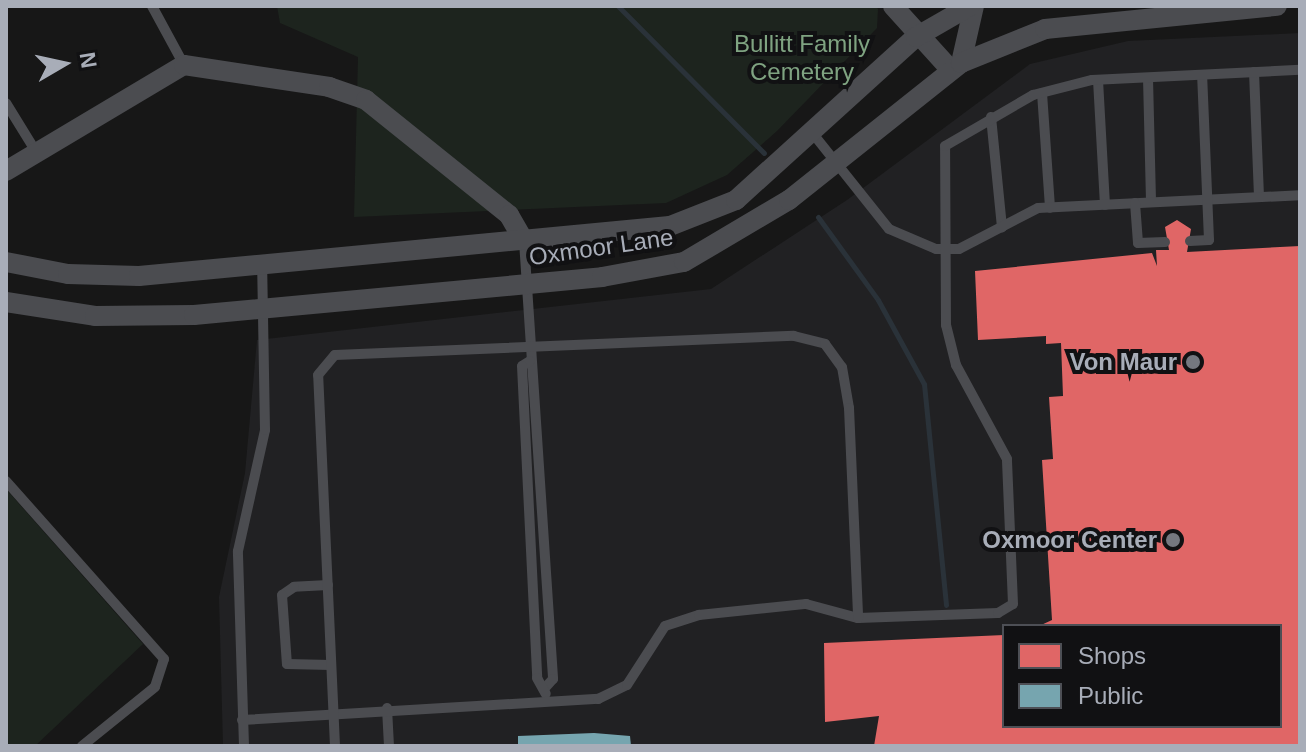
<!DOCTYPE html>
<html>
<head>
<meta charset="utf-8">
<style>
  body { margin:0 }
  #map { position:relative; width:1306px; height:752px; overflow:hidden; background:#171717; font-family:Arial,sans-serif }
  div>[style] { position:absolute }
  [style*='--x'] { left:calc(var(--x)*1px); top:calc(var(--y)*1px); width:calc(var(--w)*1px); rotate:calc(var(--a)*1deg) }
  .built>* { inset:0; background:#212123 }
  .green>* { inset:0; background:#1d241e }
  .shops>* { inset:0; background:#e06666 }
  .public>* { inset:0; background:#76a5af }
  .stream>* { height:5px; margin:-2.5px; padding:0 2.5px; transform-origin:2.5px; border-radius:2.5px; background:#2a3239 }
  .service>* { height:10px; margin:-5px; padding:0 5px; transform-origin:5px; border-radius:5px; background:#4b4c50 }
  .minor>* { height:20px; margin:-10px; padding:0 10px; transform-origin:10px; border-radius:10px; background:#4b4c50 }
  .dots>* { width:22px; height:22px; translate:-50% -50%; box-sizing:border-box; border:4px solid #111113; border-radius:50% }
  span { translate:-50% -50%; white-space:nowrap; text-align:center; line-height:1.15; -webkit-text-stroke:8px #111113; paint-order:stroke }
  .park-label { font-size:24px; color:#7fa381 }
  .street-label { font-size:24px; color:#a8adb8 }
  .poi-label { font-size:24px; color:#a8adb8; font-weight:700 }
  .right { translate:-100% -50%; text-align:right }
  .frame { position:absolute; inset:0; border:8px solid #a8adb8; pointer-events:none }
  .legend { position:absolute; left:1002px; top:624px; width:280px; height:104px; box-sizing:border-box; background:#111113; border:2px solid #4d4f55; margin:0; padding:10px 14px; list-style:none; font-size:24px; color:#a8adb8 }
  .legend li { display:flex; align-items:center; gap:16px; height:40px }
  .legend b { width:40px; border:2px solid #4d4f55 }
  .north { position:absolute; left:24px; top:24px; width:80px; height:80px; -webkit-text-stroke:6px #111113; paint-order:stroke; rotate:81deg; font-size:22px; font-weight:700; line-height:32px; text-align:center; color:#a8adb8 }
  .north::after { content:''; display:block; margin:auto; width:28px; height:36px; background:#a8adb8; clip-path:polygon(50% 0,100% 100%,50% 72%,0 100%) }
</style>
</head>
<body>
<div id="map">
  <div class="built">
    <div style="clip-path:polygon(evenodd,1300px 33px,1300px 746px,223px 746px,219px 597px,245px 473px,257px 340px,711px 289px,847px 200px,1030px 64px,1128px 41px,1300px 33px,1004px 626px,1280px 626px,1280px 726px,1004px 726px,1004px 626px)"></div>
  </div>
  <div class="green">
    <div style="clip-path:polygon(277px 6px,876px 6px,878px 9px,877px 28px,777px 131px,727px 175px,666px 203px,354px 217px,358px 57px,280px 23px)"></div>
    <div style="clip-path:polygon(6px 489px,143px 644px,35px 746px,6px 746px)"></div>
  </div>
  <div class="shops">
    <div style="clip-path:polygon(1177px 220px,1191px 229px,1187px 252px,1300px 246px,1300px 746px,874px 746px,879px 716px,825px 722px,824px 643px,1004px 635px,1004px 726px,1280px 726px,1280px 626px,1039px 626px,1052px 620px,1042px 460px,1053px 459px,1049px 397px,1063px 396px,1061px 343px,1046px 344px,1046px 336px,978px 340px,975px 271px,1152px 253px,1157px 266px,1156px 250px,1169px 250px,1165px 227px)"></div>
  </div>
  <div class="public">
    <div style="clip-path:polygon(594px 733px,630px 736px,631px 746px,518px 746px,518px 736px)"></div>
  </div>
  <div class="stream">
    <div style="--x:618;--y:6;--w:207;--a:45.2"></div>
    <div style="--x:818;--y:217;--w:102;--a:54.1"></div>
    <div style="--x:878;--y:300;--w:96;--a:61.3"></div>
    <div style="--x:924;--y:384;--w:222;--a:84.3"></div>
  </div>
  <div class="service">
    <div style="--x:152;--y:6;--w:67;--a:61.5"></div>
    <div style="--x:1254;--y:72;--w:125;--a:87.7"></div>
    <div style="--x:1148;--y:78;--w:124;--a:88.6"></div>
    <div style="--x:1098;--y:80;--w:125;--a:86.8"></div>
    <div style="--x:1042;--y:93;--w:115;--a:86"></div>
    <div style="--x:6;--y:103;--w:55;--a:58.3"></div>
    <div style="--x:991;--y:117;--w:111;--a:84.3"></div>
    <div style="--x:814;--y:135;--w:120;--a:51.4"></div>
    <div style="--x:889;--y:229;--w:51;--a:23.1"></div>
    <div style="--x:936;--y:249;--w:23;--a:0"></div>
    <div style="--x:959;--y:249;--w:89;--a:-27.4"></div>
    <div style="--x:1038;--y:208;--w:262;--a:-2.8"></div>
    <div style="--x:1135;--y:203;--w:40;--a:85.7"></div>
    <div style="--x:1138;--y:243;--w:27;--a:-2"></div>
    <div style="--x:524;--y:241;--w:439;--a:86.2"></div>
    <div style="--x:553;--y:679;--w:12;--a:132"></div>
    <div style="--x:1190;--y:241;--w:19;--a:-3"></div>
    <div style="--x:1209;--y:240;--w:165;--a:-92.4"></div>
    <div style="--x:530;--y:361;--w:9;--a:148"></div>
    <div style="--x:522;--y:366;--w:312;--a:87.2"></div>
    <div style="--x:537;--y:678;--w:18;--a:61"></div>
    <div style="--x:6;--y:481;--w:238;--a:48.4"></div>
    <div style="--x:164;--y:659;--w:29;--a:108"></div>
    <div style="--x:155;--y:687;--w:94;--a:141.1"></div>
    <div style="--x:328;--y:585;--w:34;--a:177"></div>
    <div style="--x:294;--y:587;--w:14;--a:146"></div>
    <div style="--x:282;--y:595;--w:69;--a:85.9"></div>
    <div style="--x:287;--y:664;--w:44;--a:1.3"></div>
    <div style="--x:387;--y:708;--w:38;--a:87"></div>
    <div style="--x:242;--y:720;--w:357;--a:-3.4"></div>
    <div style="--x:598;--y:699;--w:32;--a:-26"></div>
    <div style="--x:627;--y:685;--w:70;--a:-57.2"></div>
    <div style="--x:665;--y:626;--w:36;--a:-18"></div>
    <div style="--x:699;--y:615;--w:108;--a:-5.9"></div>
    <div style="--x:806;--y:604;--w:54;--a:15.1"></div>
    <div style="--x:858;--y:618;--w:140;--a:-2"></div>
    <div style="--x:998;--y:613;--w:17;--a:-31"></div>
    <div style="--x:1013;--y:604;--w:145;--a:-92.4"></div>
    <div style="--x:1007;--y:459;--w:107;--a:-118.5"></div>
    <div style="--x:956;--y:365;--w:41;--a:-104"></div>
    <div style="--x:946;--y:325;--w:179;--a:-90.3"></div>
    <div style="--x:945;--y:146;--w:102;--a:-30.1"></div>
    <div style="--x:1033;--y:95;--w:61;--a:-14.3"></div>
    <div style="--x:1092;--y:80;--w:208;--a:-2.8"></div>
    <div style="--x:244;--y:746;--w:195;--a:-91.8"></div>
    <div style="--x:238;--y:551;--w:124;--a:-77.4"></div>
    <div style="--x:265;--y:430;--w:166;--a:-91"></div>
    <div style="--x:335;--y:746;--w:371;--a:-92.6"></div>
    <div style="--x:318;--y:375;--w:26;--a:-50"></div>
    <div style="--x:335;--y:355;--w:459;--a:-2.4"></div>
    <div style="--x:794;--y:336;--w:32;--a:14"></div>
    <div style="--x:825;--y:344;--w:29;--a:54"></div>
    <div style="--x:842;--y:367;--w:42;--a:80.3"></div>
    <div style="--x:849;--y:408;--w:210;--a:87.5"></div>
  </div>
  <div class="minor">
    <div style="--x:893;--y:6;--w:84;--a:47.9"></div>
    <div style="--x:961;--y:63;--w:58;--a:-77.2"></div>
    <div style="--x:6;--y:171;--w:207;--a:-30.8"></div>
    <div style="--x:184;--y:65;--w:147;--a:8.6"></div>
    <div style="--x:329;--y:87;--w:39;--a:19"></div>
    <div style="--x:366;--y:100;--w:184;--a:38.8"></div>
    <div style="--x:509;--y:215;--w:30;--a:60"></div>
    <div style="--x:6;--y:262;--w:63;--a:11"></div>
    <div style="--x:68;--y:274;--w:71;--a:1.6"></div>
    <div style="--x:139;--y:276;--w:533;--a:-5.38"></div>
    <div style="--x:670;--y:226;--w:71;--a:-21.5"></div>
    <div style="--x:736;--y:200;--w:243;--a:-42.2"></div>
    <div style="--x:916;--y:37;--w:62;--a:-29.9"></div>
    <div style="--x:6;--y:302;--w:90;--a:8.9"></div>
    <div style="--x:95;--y:316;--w:99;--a:-0.6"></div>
    <div style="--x:194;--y:315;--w:410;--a:-5.3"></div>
    <div style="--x:602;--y:277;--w:83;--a:-10.4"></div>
    <div style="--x:684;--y:262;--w:122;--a:-30.6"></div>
    <div style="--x:789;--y:200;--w:220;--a:-38.5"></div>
    <div style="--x:961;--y:63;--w:91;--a:-22"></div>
    <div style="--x:1045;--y:29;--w:233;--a:-5.7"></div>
  </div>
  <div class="dots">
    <div style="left:1193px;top:362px;background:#757880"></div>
    <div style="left:1173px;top:540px;background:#757880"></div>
  </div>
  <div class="park-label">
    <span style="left:802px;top:58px">Bullitt Family<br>Cemetery</span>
  </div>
  <div class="street-label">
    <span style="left:601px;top:247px;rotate:-8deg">Oxmoor Lane</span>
  </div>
  <div class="poi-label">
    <span class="right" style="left:1177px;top:362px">Von Maur</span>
    <span class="right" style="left:1157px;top:540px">Oxmoor Center</span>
  </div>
  <div class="frame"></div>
  <ul class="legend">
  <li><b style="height:22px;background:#e06666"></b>Shops</li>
  <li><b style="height:22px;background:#76a5af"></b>Public</li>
  </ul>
  <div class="north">N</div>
</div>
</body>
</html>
